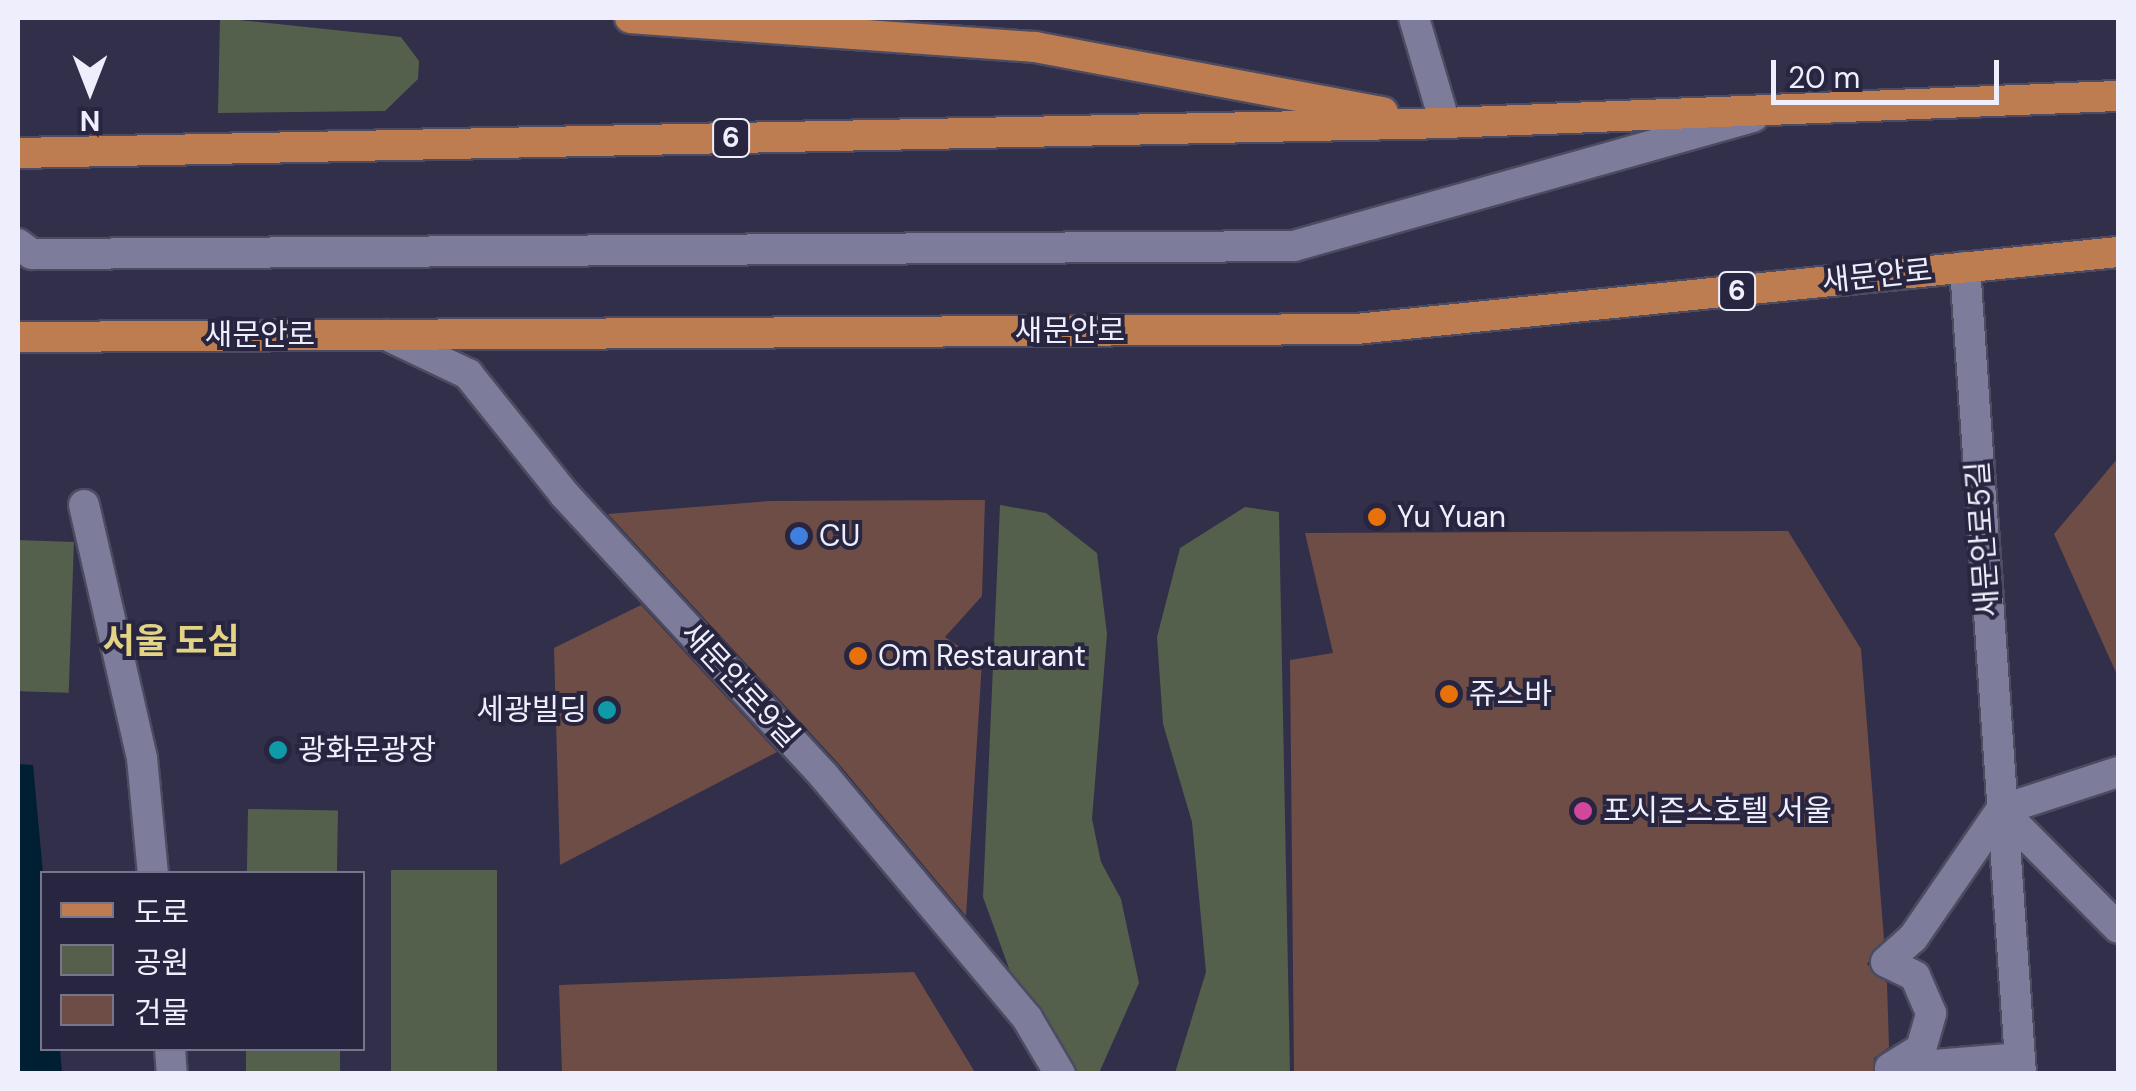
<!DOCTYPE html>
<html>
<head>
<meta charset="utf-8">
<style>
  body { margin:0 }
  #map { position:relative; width:2136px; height:1091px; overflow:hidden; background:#312f4a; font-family:"DM Sans","Noto Sans KR",sans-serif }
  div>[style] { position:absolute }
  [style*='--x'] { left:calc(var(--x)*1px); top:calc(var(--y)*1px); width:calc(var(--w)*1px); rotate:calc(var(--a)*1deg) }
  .green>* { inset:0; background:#54604b; transform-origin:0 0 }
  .water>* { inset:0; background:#001f33 }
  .building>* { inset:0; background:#6e4d47 }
  .roads { filter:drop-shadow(2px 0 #4c4b60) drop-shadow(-2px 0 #4c4b60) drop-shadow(0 2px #4c4b60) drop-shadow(0 -2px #4c4b60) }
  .lane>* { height:30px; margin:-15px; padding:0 15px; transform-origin:15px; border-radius:15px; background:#7d7c9b }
  .street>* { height:30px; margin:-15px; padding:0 15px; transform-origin:15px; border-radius:15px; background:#7d7c9b }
  .primary>* { height:30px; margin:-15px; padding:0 15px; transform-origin:15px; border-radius:15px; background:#be7d51 }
  .dots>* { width:28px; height:28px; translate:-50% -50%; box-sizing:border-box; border:5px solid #27253f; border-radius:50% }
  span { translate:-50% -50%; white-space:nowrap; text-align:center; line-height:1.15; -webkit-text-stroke:8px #27253f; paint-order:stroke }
  .shield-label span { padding:2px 8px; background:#27253f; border:2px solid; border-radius:8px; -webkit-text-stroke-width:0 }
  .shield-label { font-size:28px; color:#eeeefc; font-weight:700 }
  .street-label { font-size:30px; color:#eeeefc }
  .poi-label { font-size:30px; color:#eeeefc }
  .left { translate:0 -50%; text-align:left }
  .right { translate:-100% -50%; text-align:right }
  .quarter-label { font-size:35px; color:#e3d385; font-weight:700 }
  .frame { position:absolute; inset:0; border:20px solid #eeeefc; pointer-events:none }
  .legend { position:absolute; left:40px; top:871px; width:325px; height:180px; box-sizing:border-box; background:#27253f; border:2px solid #77758b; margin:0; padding:12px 18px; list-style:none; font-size:30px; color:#eeeefc }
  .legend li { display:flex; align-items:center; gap:20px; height:50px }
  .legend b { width:50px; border:2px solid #77758b }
  .north { position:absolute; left:40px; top:40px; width:100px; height:100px; -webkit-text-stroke:8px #27253f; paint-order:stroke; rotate:180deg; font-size:28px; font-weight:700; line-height:40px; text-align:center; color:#eeeefc }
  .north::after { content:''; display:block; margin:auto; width:35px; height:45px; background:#eeeefc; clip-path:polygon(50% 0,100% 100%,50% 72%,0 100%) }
  .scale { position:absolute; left:1771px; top:60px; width:228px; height:45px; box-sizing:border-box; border:5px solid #eeeefc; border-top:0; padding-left:12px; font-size:30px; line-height:35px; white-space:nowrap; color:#eeeefc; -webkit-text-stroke:8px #27253f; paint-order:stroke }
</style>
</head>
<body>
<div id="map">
  <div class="green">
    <div style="clip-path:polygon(220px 18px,401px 37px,419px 61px,418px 79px,385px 111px,218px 113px)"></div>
    <div style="clip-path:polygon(1000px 505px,1046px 513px,1097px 553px,1107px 634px,1092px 819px,1101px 862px,1121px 899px,1139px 983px,1099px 1073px,1060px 1073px,1027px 1018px,983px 897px)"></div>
    <div style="clip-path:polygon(1245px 507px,1279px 512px,1290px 1073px,1175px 1073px,1206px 972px,1192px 822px,1163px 724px,1157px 637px,1180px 548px)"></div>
    <div style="left:18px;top:540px;width:56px;height:151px;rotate:2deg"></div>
    <div style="left:248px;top:809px;width:90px;height:64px;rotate:1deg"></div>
    <div style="left:497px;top:870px;width:203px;height:106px;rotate:90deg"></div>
    <div style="left:246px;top:1049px;width:94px;height:24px"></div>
  </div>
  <div class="water">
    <div style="clip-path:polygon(18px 764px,33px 765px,43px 873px,42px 1048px,60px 1049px,62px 1073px,18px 1073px)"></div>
  </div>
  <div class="building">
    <div style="clip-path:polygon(2118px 458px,2118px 677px,2054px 534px)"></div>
    <div style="clip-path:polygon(985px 500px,982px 596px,945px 637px,982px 662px,966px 916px,838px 763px,608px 514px,769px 501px)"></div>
    <div style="clip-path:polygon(1788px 531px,1861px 649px,1884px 939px,1867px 964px,1887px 983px,1889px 1047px,1874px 1058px,1873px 1074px,1294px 1074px,1290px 660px,1333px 653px,1305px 533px)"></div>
    <div style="clip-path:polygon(641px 605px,777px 752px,560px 865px,554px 648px)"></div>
    <div style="clip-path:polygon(914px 972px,976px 1074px,562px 1074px,559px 985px)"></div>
  </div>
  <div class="roads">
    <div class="lane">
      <div style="--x:18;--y:244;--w:17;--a:36"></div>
      <div style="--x:32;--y:254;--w:1262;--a:-0.36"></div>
      <div style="--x:1294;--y:246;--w:477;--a:-15.7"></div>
      <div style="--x:2001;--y:810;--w:166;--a:45.2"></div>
      <div style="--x:2001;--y:810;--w:123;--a:-18"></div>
      <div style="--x:1890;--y:1068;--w:36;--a:-32"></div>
      <div style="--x:1921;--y:1049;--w:37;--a:-74"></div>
      <div style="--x:1931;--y:1013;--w:40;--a:-113.4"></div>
      <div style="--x:1915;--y:976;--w:32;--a:-154"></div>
      <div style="--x:1886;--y:962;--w:36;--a:-42"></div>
      <div style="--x:1913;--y:938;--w:155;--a:-55.5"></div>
      <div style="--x:1898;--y:1068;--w:122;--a:-4.7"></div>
    </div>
    <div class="street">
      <div style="--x:1414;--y:18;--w:109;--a:73.6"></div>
      <div style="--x:1965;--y:267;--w:809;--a:86.03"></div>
      <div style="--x:386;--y:335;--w:91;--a:25.4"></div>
      <div style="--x:468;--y:374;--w:154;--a:51.3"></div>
      <div style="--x:564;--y:494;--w:384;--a:47.3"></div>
      <div style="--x:824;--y:776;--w:316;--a:50"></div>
      <div style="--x:1027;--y:1018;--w:65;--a:59.5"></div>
      <div style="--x:84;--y:505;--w:260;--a:77.1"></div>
      <div style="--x:142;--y:758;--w:117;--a:84.6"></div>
      <div style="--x:170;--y:1048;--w:26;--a:86"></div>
    </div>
    <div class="primary">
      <div style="--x:630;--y:18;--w:406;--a:4.1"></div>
      <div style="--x:1035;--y:47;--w:354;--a:10.6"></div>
      <div style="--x:18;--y:153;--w:1427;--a:-1.2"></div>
      <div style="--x:1445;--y:123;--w:674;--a:-2.3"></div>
      <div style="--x:18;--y:337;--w:1338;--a:-0.34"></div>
      <div style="--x:1356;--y:329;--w:766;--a:-5.77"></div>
    </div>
  </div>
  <div class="dots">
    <div style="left:1377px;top:517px;background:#e8710a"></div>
    <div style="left:799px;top:536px;background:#3f7fe0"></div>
    <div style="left:858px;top:656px;background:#e8710a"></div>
    <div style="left:1449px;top:694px;background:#e8710a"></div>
    <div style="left:607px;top:710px;background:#0f9aa8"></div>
    <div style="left:278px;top:750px;background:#0f9aa8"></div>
    <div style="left:1583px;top:811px;background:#d1479c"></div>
  </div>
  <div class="shield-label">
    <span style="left:731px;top:138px">6</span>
    <span style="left:1737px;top:291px">6</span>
  </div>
  <div class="street-label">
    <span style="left:1877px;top:276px;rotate:-6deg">새문안로</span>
    <span style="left:1070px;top:331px">새문안로</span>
    <span style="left:260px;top:335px">새문안로</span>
    <span style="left:1983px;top:539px;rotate:-94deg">새문안로5길</span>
    <span style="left:740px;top:685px;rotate:47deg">새문안로9길</span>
  </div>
  <div class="poi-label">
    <span class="left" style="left:1397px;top:517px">Yu Yuan</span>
    <span class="left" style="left:819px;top:536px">CU</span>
    <span class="left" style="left:878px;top:656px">Om Restaurant</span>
    <span class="left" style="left:1469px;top:694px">쥬스바</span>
    <span class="right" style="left:587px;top:710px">세광빌딩</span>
    <span class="left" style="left:298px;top:750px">광화문광장</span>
    <span class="left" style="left:1603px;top:811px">포시즌스호텔 서울</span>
  </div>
  <div class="quarter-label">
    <span style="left:171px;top:641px">서울 도심</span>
  </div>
  <div class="frame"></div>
  <ul class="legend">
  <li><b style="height:12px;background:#be7d51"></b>도로</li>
  <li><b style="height:28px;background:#54604b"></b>공원</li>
  <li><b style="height:28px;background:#6e4d47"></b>건물</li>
  </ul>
  <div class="north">N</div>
  <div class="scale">20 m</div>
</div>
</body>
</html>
